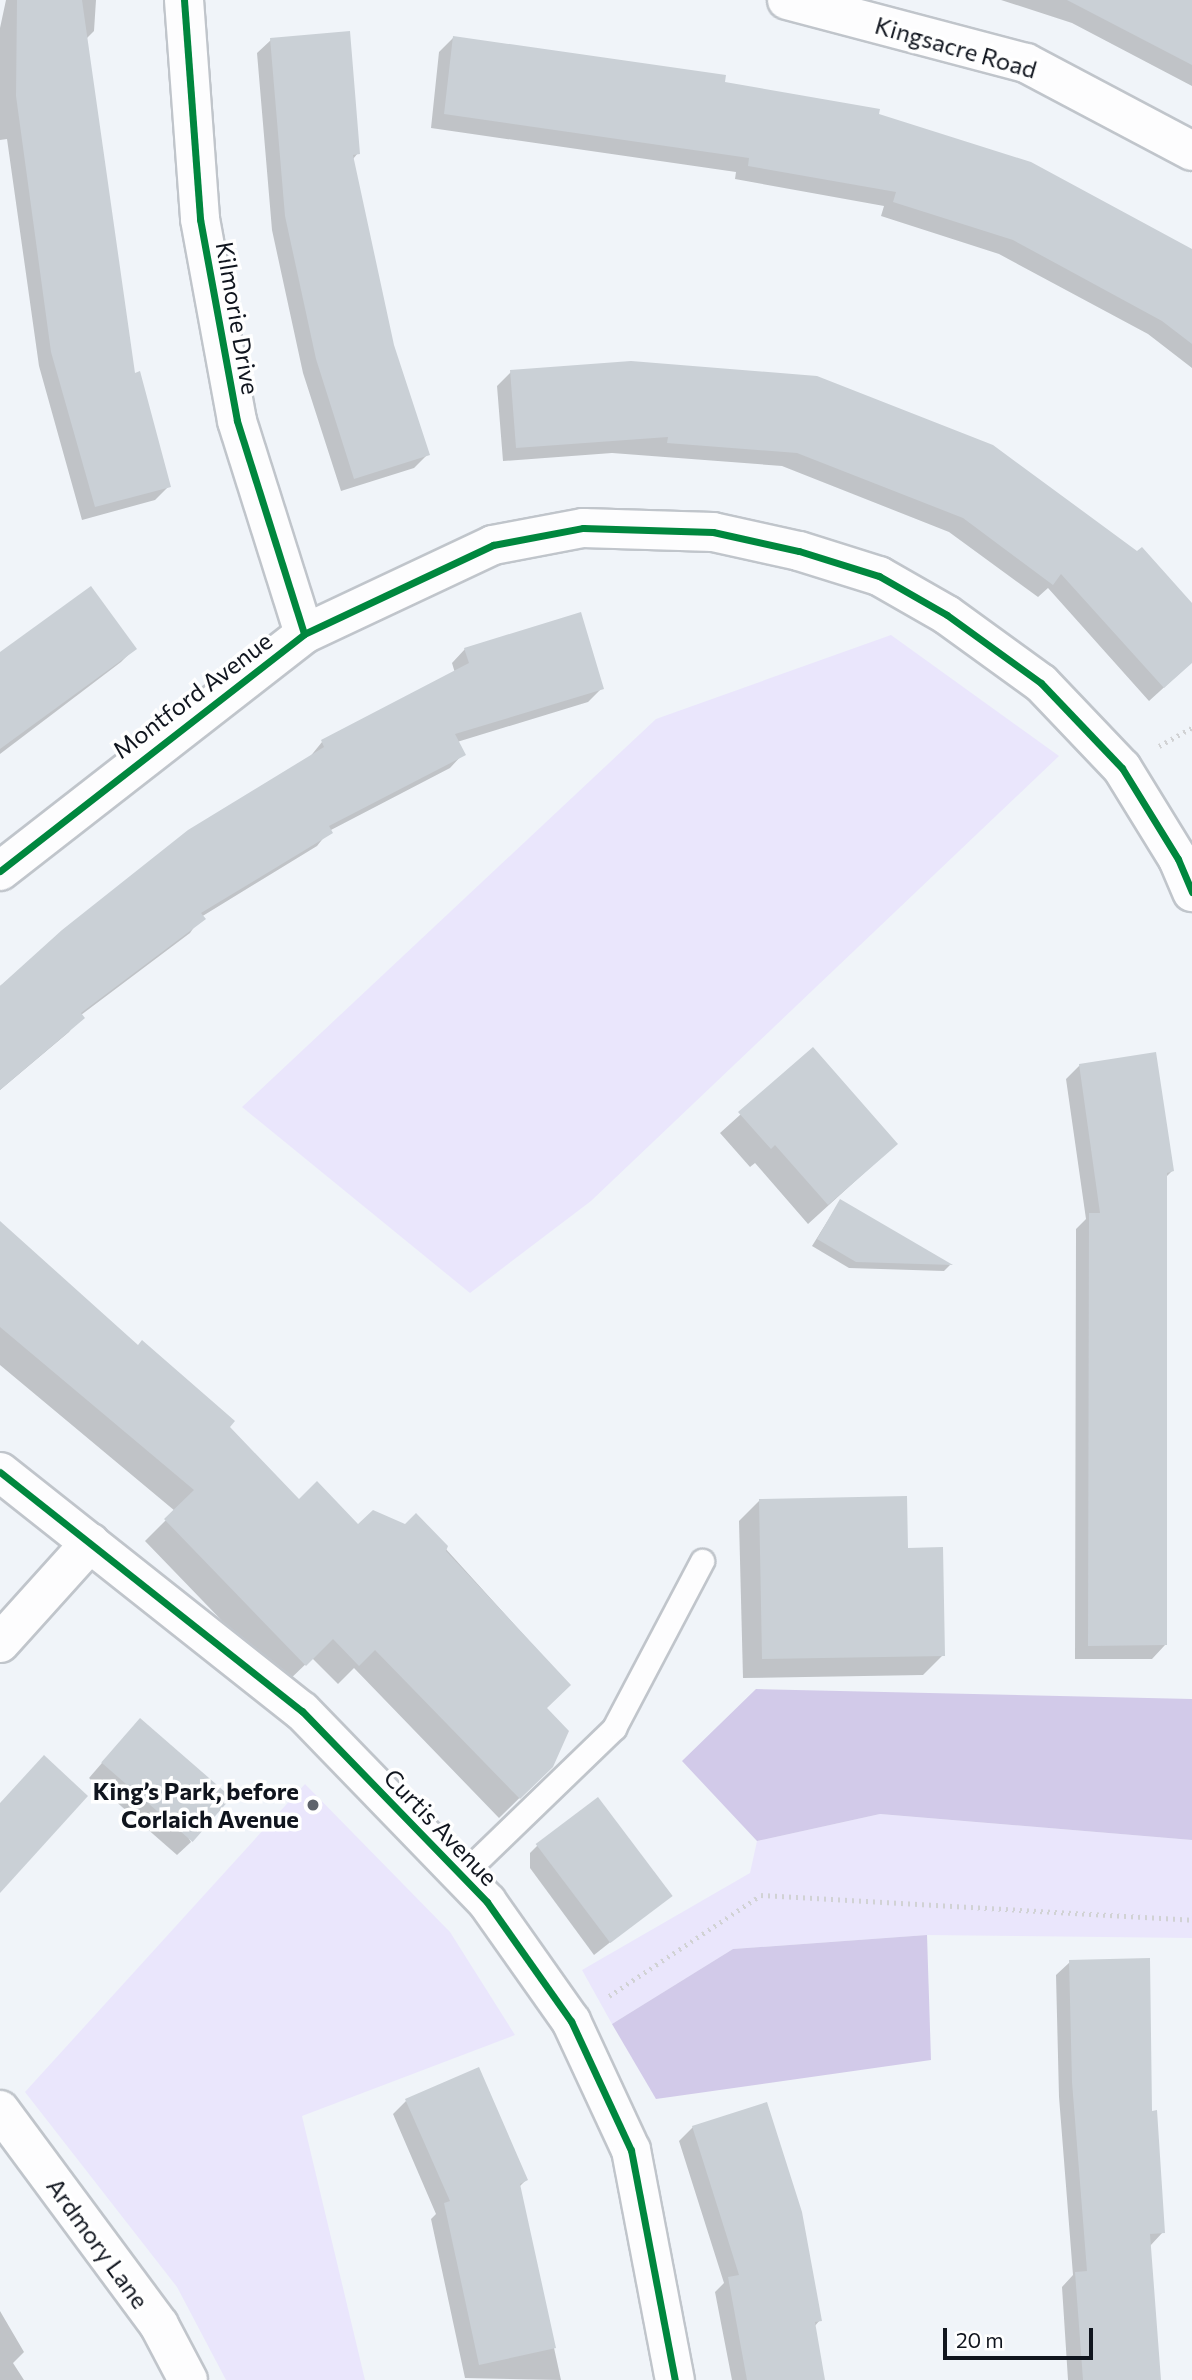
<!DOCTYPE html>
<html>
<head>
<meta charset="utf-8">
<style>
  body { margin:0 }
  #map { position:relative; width:1192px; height:2380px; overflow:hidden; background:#f0f4f9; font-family:Commissioner,sans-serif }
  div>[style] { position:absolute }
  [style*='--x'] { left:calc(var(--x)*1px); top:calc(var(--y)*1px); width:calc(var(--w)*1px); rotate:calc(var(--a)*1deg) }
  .green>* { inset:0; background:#eae6fc }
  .forest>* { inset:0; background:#d2cae9 }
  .shadow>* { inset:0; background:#0003 }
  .building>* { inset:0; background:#cad0d6; transform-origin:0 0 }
  .path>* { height:4.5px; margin-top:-2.25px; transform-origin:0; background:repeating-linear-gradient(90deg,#d1d2d4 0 2px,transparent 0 7px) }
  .roads { filter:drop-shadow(2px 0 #c0c5cb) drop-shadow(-2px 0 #c0c5cb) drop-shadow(0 2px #c0c5cb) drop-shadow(0 -2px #c0c5cb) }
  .service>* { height:23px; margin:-11.5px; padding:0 11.5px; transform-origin:11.5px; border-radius:11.5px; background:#fdfdfe }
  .minor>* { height:38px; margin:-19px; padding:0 19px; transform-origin:19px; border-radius:19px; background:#fdfdfe }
  .tertiary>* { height:38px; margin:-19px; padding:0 19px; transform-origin:19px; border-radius:19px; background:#fdfdfe }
  .cycleway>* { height:7px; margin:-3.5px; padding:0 3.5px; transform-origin:3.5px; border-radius:3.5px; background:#00873e }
  .dots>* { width:19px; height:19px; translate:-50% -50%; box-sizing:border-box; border:4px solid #fff; border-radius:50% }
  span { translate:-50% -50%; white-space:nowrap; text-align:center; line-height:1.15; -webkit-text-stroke:7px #fff; paint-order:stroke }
  .street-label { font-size:24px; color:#10151e }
  .poi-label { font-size:24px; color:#10151e; font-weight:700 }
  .right { translate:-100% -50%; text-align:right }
  .scale { position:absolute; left:943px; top:2328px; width:150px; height:32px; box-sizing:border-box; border:4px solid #10151e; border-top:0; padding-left:9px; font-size:21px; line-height:24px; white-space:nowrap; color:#10151e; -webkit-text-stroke:5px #fff; paint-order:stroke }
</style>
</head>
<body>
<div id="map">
  <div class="green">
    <div style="clip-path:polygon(891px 635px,1059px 756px,591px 1201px,470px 1293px,242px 1107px,656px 719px)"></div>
    <div style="clip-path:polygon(305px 1784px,450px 1932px,515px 2035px,302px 2116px,365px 2380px,226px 2380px,177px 2287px,25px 2092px)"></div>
    <div style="clip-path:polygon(880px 1814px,1192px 1840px,1192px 1938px,927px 1935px,733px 1949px,612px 2024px,582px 1970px,750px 1873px,757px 1841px)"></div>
  </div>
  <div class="forest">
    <div style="clip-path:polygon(756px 1689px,1192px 1699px,1192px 1840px,880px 1814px,757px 1841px,682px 1761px)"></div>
    <div style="clip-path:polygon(927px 1935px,931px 2060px,656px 2099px,612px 2024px,733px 1949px)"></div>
  </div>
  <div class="shadow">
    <div style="clip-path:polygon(6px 0,96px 0,94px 31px,86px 39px,133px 375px,169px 486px,155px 500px,82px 520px,39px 366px,7px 139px,0 140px,0 28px)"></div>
    <div style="clip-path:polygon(1001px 0,1192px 0,1192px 86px,1072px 23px)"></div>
    <div style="clip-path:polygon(453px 38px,724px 83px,878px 115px,1192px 251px,1192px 368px,1148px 334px,999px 254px,881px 216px,884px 206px,735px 179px,736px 172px,431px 128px,439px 52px)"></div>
    <div style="clip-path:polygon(271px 40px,358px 153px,353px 159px,393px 345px,428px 454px,414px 468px,341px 491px,303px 373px,272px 230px,257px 53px)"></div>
    <div style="clip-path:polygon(631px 362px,1192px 606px,1192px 662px,1149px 701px,1048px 588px,1038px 597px,949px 532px,782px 466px,612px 453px,503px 461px,497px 386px,511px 372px)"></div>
    <div style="clip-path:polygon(134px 649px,121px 662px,0 754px,0 656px)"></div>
    <div style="clip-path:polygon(465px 649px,602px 688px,588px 702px,457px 742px,463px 754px,450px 768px,329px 831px,317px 846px,201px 917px,190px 933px,81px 1015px,69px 1032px,0 1090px,0 986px,309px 758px,322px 742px,455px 673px,452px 663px)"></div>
    <div style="clip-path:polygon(813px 1049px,896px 1144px,808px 1224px,755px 1163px,750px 1167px,720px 1133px)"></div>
    <div style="clip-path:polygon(1080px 1065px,1172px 1171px,1165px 1178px,1165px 1645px,1152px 1659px,1075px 1659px,1076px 1229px,1086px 1219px,1066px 1079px)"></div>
    <div style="clip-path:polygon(840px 1201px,950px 1265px,944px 1271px,849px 1268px,812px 1246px)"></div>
    <div style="clip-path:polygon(0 1223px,227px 1427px,299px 1501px,358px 1527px,405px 1526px,416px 1516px,569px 1685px,545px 1709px,552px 1766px,499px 1818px,354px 1668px,338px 1684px,312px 1658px,284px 1685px,145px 1541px,175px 1511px,0 1365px)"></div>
    <div style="clip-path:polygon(759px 1501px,907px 1550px,943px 1655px,923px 1675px,743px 1678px,739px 1521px)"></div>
    <div style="clip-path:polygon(127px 1734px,191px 1842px,177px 1855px,89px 1778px)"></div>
    <div style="clip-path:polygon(544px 1839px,670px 1895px,594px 1955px,530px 1868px,530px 1853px)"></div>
    <div style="clip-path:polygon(1070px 1962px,1151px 2112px,1163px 2232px,1150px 2246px,1160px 2380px,1068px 2380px,1062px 2287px,1073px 2275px,1059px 2097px,1056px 1975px)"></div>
    <div style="clip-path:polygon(406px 2101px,526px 2180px,519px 2187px,561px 2380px,465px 2378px,431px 2219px,436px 2214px,393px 2114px)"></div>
    <div style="clip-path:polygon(693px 2127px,820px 2320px,814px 2327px,824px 2380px,732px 2380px,715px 2292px,724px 2283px,679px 2141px)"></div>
    <div style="clip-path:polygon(0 2311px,24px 2352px,13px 2363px,24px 2380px,0 2380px)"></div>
  </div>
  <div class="building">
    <div style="clip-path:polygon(17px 0,82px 0,135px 373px,140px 371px,171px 487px,95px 507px,51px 352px,16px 96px)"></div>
    <div style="clip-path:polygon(1067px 0,1192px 0,1192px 65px)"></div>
    <div style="clip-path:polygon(350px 31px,360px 154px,353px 155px,394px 345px,430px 455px,354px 479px,316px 359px,285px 216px,270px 38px)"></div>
    <div style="clip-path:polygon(453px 36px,726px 75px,725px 82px,880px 109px,879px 114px,1031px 162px,1192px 249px,1192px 344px,1162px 321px,1013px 240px,893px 202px,896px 192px,748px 166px,749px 158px,444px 114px)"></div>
    <div style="clip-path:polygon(631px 361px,817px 376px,993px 445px,1137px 551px,1142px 547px,1192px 603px,1192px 663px,1164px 688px,1061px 574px,1053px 585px,963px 518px,797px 453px,667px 443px,668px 437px,516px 448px,510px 370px)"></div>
    <div style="clip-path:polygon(91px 586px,137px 649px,0 749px,0 652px)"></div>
    <div style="clip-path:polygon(581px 612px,604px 689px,455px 734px,466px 755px,329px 826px,333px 833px,201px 913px,206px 919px,81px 1013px,85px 1018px,0 1090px,0 986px,62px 930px,188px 830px,324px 747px,321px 740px,469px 663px,464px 648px)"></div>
    <div style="clip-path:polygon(813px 1047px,898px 1144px,828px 1205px,775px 1145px,771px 1149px,738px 1112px)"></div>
    <div style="clip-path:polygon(1156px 1052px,1174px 1171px,1167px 1173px,1167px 1645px,1088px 1646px,1089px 1213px,1100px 1213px,1079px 1064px)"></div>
    <div style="clip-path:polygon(840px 1199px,953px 1265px,856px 1262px,817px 1239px)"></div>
    <div style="clip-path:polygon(0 1221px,138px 1345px,142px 1340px,235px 1421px,230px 1427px,299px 1499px,317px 1481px,358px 1524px,373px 1510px,405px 1524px,416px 1513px,448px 1546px,446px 1551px,571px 1685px,547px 1708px,569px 1731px,553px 1767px,520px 1799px,375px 1650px,359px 1666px,333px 1639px,306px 1666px,164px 1519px,194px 1490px,0 1327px)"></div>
    <div style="clip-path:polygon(907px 1496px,908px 1548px,943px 1547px,945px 1656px,762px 1659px,759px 1499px)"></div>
    <div style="left:140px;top:1718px;width:121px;height:59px;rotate:41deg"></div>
    <div style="clip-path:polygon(44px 1755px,88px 1796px,0 1893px,0 1803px)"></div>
    <div style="left:598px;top:1797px;width:124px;height:78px;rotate:53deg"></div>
    <div style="clip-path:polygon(1150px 1958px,1152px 2111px,1157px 2110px,1165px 2233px,1150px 2234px,1161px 2380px,1083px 2380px,1075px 2272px,1087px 2271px,1072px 2082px,1069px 1960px)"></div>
    <div style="clip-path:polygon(479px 2067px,528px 2180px,520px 2184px,556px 2348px,479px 2365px,444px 2203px,450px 2201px,405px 2099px)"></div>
    <div style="clip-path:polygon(767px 2102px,802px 2212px,822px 2321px,815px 2322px,825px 2380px,747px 2380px,728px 2277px,739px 2275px,692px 2126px)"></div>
  </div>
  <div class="path">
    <div style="--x:1159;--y:746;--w:38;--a:-29"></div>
    <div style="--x:609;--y:1996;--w:182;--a:-33.6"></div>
    <div style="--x:761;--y:1895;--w:432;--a:3.3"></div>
  </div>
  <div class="roads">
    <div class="service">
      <div style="--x:461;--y:1876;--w:213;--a:-44"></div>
      <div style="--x:614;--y:1728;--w:189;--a:-62.2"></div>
    </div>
    <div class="minor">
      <div style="--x:184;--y:0;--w:220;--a:85.8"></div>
      <div style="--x:200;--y:219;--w:205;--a:79.6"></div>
      <div style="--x:237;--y:421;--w:223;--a:72.5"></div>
      <div style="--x:787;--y:0;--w:247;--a:14.8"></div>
      <div style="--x:1026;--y:63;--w:188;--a:27.9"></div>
      <div style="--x:0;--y:871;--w:385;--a:-37.9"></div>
      <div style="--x:304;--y:634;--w:209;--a:-25.2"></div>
      <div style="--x:493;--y:545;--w:92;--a:-10.7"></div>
      <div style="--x:583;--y:528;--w:130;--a:1.8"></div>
      <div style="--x:713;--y:532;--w:88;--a:12.5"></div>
      <div style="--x:799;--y:551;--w:84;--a:17.4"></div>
      <div style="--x:879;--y:576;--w:78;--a:29.8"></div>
      <div style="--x:947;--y:615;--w:116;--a:35.9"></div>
      <div style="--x:1041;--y:683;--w:117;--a:46.4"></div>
      <div style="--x:1122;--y:768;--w:107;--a:58.4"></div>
      <div style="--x:1178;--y:859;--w:36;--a:67"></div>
      <div style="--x:0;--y:1643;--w:135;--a:-48"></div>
      <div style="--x:0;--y:2110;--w:267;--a:53.5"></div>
      <div style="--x:159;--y:2325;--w:62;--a:62.2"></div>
    </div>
    <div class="tertiary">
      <div style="--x:0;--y:1472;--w:385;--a:38.4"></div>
      <div style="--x:302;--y:1711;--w:266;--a:45.9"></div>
      <div style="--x:487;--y:1902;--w:146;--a:54.8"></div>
      <div style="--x:571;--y:2021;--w:142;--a:65.1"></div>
      <div style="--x:631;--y:2150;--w:234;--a:79.2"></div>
    </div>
  </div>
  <div class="cycleway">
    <div style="--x:184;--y:0;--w:220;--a:85.8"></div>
    <div style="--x:200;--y:219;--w:205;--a:79.6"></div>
    <div style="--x:237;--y:421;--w:223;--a:72.5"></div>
    <div style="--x:0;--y:871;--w:385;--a:-37.9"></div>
    <div style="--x:304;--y:634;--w:209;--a:-25.2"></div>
    <div style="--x:493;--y:545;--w:92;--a:-10.7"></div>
    <div style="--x:583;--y:528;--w:130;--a:1.8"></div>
    <div style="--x:713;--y:532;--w:88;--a:12.5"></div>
    <div style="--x:799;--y:551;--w:84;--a:17.4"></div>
    <div style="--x:879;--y:576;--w:78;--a:29.8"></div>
    <div style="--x:947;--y:615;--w:116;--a:35.9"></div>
    <div style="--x:1041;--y:683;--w:117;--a:46.4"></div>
    <div style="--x:1122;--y:768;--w:107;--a:58.4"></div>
    <div style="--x:1178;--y:859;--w:36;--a:67"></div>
    <div style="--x:0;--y:1472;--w:385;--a:38.4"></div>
    <div style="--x:302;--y:1711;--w:266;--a:45.9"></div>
    <div style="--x:487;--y:1902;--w:146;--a:54.8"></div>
    <div style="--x:571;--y:2021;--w:142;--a:65.1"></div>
    <div style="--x:631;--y:2150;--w:234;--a:79.2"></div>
  </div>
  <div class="dots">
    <div style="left:313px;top:1805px;background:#5e636b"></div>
  </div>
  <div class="street-label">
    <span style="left:956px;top:47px;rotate:16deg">Kingsacre Road</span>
    <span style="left:238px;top:318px;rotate:80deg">Kilmorie Drive</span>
    <span style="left:192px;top:695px;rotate:-37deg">Montford Avenue</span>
    <span style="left:441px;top:1827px;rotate:46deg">Curtis Avenue</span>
    <span style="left:98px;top:2243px;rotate:54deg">Ardmory Lane</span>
  </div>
  <div class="poi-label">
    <span class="right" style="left:299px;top:1805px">King’s Park, before<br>Corlaich Avenue</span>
  </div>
  <div class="scale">20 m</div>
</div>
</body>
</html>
